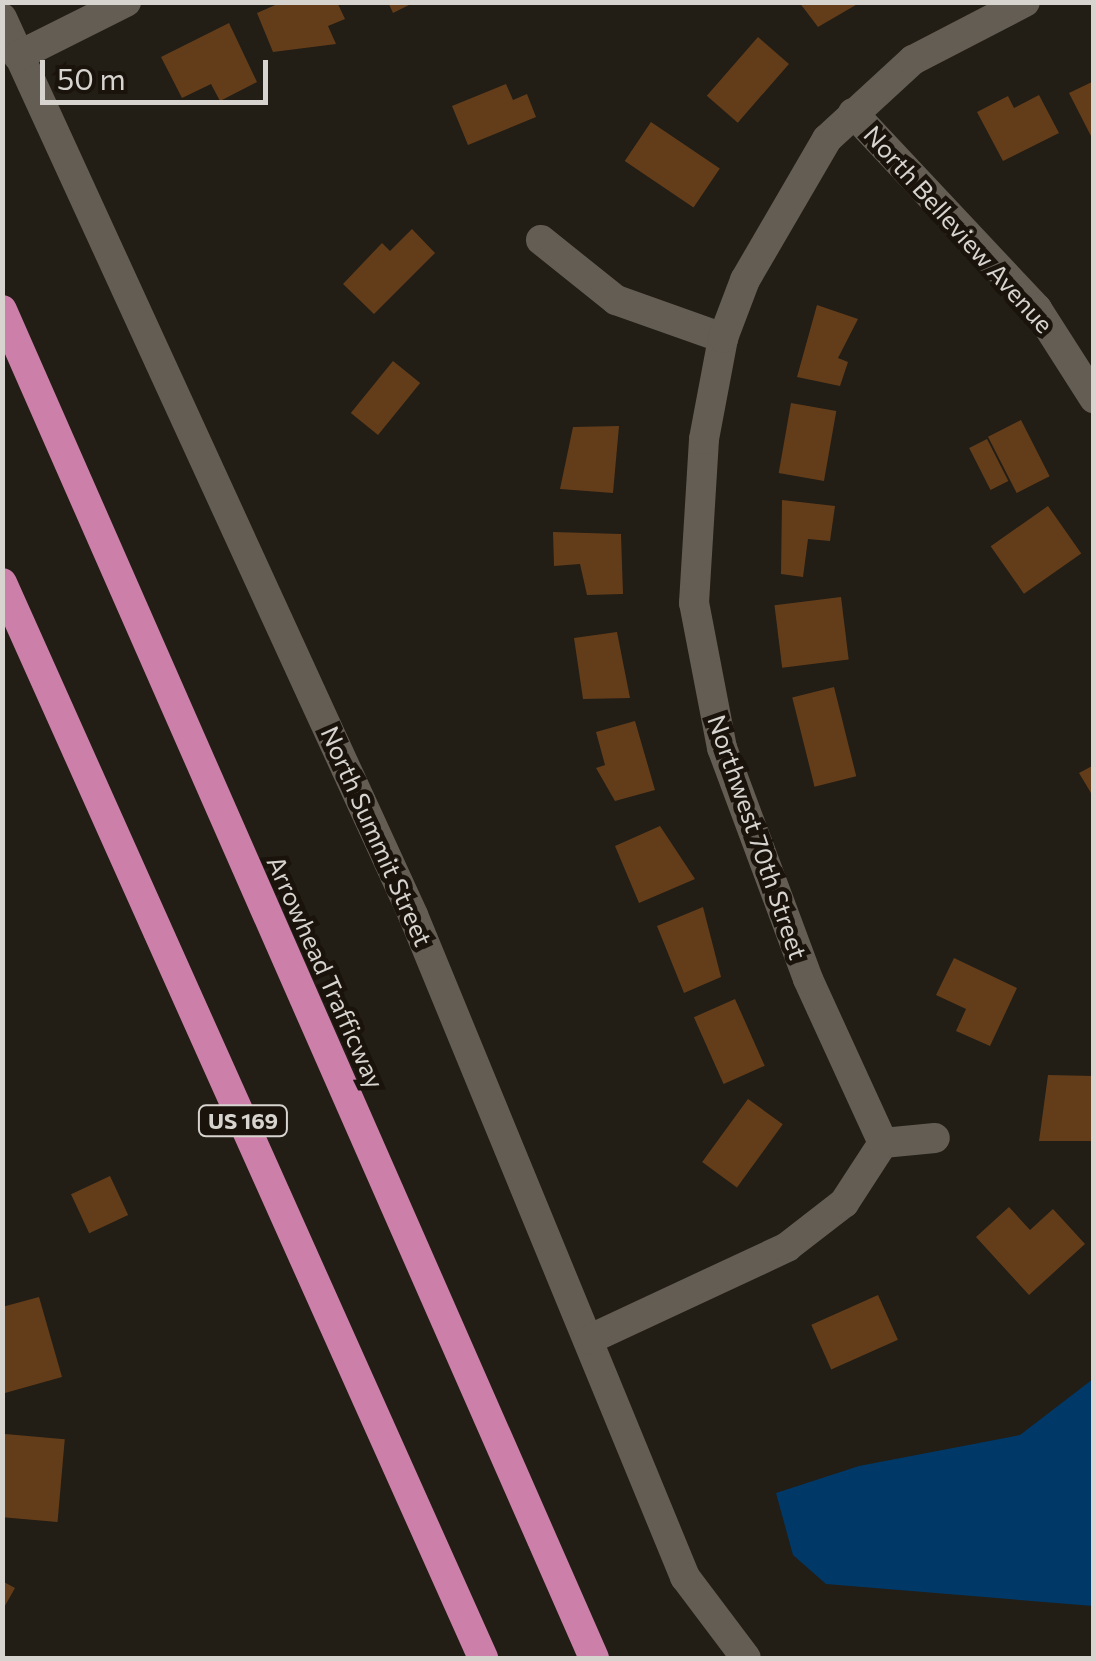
<!DOCTYPE html>
<html>
<head>
<meta charset="utf-8">
<style>
  body { margin:0 }
  #map { position:relative; width:1096px; height:1661px; overflow:hidden; background:#221d15; font-family:Commissioner,sans-serif }
  div>[style] { position:absolute }
  [style*='--x'] { left:calc(var(--x)*1px); top:calc(var(--y)*1px); width:calc(var(--w)*1px); rotate:calc(var(--a)*1deg) }
  .water>* { inset:0; background:#003968 }
  .building>* { inset:0; background:#633d1a; transform-origin:0 0 }
  .minor>* { height:30px; margin:-15px; padding:0 15px; transform-origin:15px; border-radius:15px; background:#635d54 }
  .highway>* { height:30px; margin:-15px; padding:0 15px; transform-origin:15px; border-radius:15px; background:#cc7fa8 }
  span { translate:-50% -50%; white-space:nowrap; text-align:center; line-height:1.15; -webkit-text-stroke:9px #19130c; paint-order:stroke }
  .shield-label span { padding:2px 8px; background:#19130c; border:2px solid; border-radius:8px; -webkit-text-stroke-width:0 }
  .shield-label { font-size:22px; color:#d7d3ce; font-weight:700 }
  .street-label { font-size:25px; color:#d7d3ce }
  .frame { position:absolute; inset:0; border:5px solid #d7d3ce; pointer-events:none }
  .scale { position:absolute; left:40px; top:60px; width:228px; height:45px; box-sizing:border-box; border:5px solid #d7d3ce; border-top:0; padding-left:12px; font-size:30px; line-height:35px; white-space:nowrap; color:#d7d3ce; -webkit-text-stroke:8px #19130c; paint-order:stroke }
</style>
</head>
<body>
<div id="map">
  <div class="water">
    <div style="clip-path:polygon(1093px 1379px,1093px 1606px,826px 1584px,793px 1555px,776px 1493px,859px 1466px,1020px 1435px)"></div>
  </div>
  <div class="building">
    <div style="clip-path:polygon(282px 2px,337px 2px,345px 19px,328px 26px,336px 44px,273px 52px,257px 13px)"></div>
    <div style="clip-path:polygon(388px 2px,415px 2px,393px 13px)"></div>
    <div style="clip-path:polygon(799px 2px,861px 2px,818px 27px)"></div>
    <div style="clip-path:polygon(229px 23px,257px 82px,220px 101px,211px 84px,182px 98px,161px 57px)"></div>
    <div style="left:758px;top:37px;width:41px;height:78px;rotate:41deg"></div>
    <div style="clip-path:polygon(1094px 81px,1094px 142px,1069px 93px)"></div>
    <div style="clip-path:polygon(506px 84px,513px 100px,527px 94px,536px 117px,468px 145px,452px 106px)"></div>
    <div style="clip-path:polygon(1039px 95px,1059px 133px,1003px 161px,977px 112px,1008px 96px,1014px 108px)"></div>
    <div style="left:651px;top:122px;width:83px;height:47px;rotate:34deg"></div>
    <div style="clip-path:polygon(412px 229px,435px 253px,374px 314px,343px 284px,382px 243px,390px 251px)"></div>
    <div style="clip-path:polygon(817px 305px,858px 319px,838px 358px,848px 362px,840px 386px,797px 377px)"></div>
    <div style="left:393px;top:361px;width:35px;height:67px;rotate:39deg"></div>
    <div style="left:791px;top:403px;width:46px;height:71px;rotate:10deg"></div>
    <div style="left:1021px;top:420px;width:63px;height:37px;rotate:63deg"></div>
    <div style="clip-path:polygon(619px 426px,613px 493px,560px 489px,573px 427px)"></div>
    <div style="left:987px;top:439px;width:47px;height:20px;rotate:63deg"></div>
    <div style="clip-path:polygon(782px 500px,835px 506px,830px 541px,808px 539px,803px 577px,781px 574px)"></div>
    <div style="left:1048px;top:506px;width:58px;height:70px;rotate:55deg"></div>
    <div style="clip-path:polygon(553px 532px,621px 534px,623px 594px,587px 595px,580px 564px,554px 566px)"></div>
    <div style="left:841px;top:597px;width:63px;height:67px;rotate:83deg"></div>
    <div style="clip-path:polygon(617px 632px,630px 698px,583px 699px,574px 638px)"></div>
    <div style="left:834px;top:687px;width:92px;height:43px;rotate:76deg"></div>
    <div style="clip-path:polygon(635px 721px,655px 790px,615px 801px,596px 768px,605px 765px,596px 732px)"></div>
    <div style="clip-path:polygon(1094px 765px,1094px 798px,1079px 773px)"></div>
    <div style="clip-path:polygon(660px 826px,695px 879px,639px 903px,615px 846px)"></div>
    <div style="clip-path:polygon(703px 907px,721px 977px,684px 993px,657px 926px)"></div>
    <div style="clip-path:polygon(954px 958px,1017px 988px,990px 1046px,956px 1031px,966px 1009px,936px 995px)"></div>
    <div style="left:735px;top:999px;width:73px;height:45px;rotate:66deg"></div>
    <div style="clip-path:polygon(1048px 1075px,1094px 1076px,1094px 1141px,1039px 1141px)"></div>
    <div style="left:748px;top:1099px;width:43px;height:78px;rotate:36deg"></div>
    <div style="left:110px;top:1176px;width:43px;height:43px;rotate:65deg"></div>
    <div style="clip-path:polygon(1009px 1207px,1030px 1230px,1053px 1209px,1085px 1244px,1029px 1295px,976px 1237px)"></div>
    <div style="left:878px;top:1295px;width:49px;height:73px;rotate:66deg"></div>
    <div style="clip-path:polygon(39px 1297px,62px 1377px,5px 1393px,2px 1307px)"></div>
    <div style="left:5px;top:1434px;width:60px;height:83px;rotate:5deg"></div>
    <div style="clip-path:polygon(2px 1581px,15px 1588px,2px 1611px)"></div>
  </div>
  <div class="minor">
    <div style="--x:2;--y:18;--w:987;--a:65.38"></div>
    <div style="--x:413;--y:915;--w:716;--a:67.66"></div>
    <div style="--x:685;--y:1577;--w:101;--a:53"></div>
    <div style="--x:18;--y:56;--w:121;--a:-26.6"></div>
    <div style="--x:853;--y:113;--w:269;--a:46.8"></div>
    <div style="--x:1037;--y:309;--w:106;--a:57.4"></div>
    <div style="--x:541;--y:240;--w:96;--a:38.7"></div>
    <div style="--x:616;--y:300;--w:114;--a:19.6"></div>
    <div style="--x:883;--y:1143;--w:52;--a:-5.5"></div>
    <div style="--x:588;--y:1340;--w:220;--a:-25"></div>
    <div style="--x:787;--y:1247;--w:72;--a:-37.7"></div>
    <div style="--x:844;--y:1203;--w:72;--a:-57"></div>
    <div style="--x:883;--y:1143;--w:180;--a:-114.6"></div>
    <div style="--x:808;--y:979;--w:246;--a:-110.4"></div>
    <div style="--x:722;--y:748;--w:148;--a:-100.9"></div>
    <div style="--x:694;--y:603;--w:164;--a:-86.5"></div>
    <div style="--x:704;--y:439;--w:103;--a:-79.3"></div>
    <div style="--x:723;--y:338;--w:62;--a:-69.2"></div>
    <div style="--x:745;--y:280;--w:163;--a:-59.8"></div>
    <div style="--x:827;--y:139;--w:117;--a:-42.6"></div>
    <div style="--x:913;--y:60;--w:126;--a:-27.4"></div>
  </div>
  <div class="highway">
    <div style="--x:2;--y:310;--w:1472;--a:66.29"></div>
    <div style="--x:2;--y:583;--w:1178;--a:65.89"></div>
  </div>
  <div class="shield-label">
    <span style="left:243px;top:1121px">US 169</span>
  </div>
  <div class="street-label">
    <span style="left:959px;top:229px;rotate:48deg">North Belleview Avenue</span>
    <span style="left:377px;top:836px;rotate:66deg">North Summit Street</span>
    <span style="left:758px;top:837px;rotate:71deg">Northwest 70th Street</span>
    <span style="left:326px;top:972px;rotate:66deg">Arrowhead Trafficway</span>
  </div>
  <div class="frame"></div>
  <div class="scale">50 m</div>
</div>
</body>
</html>
